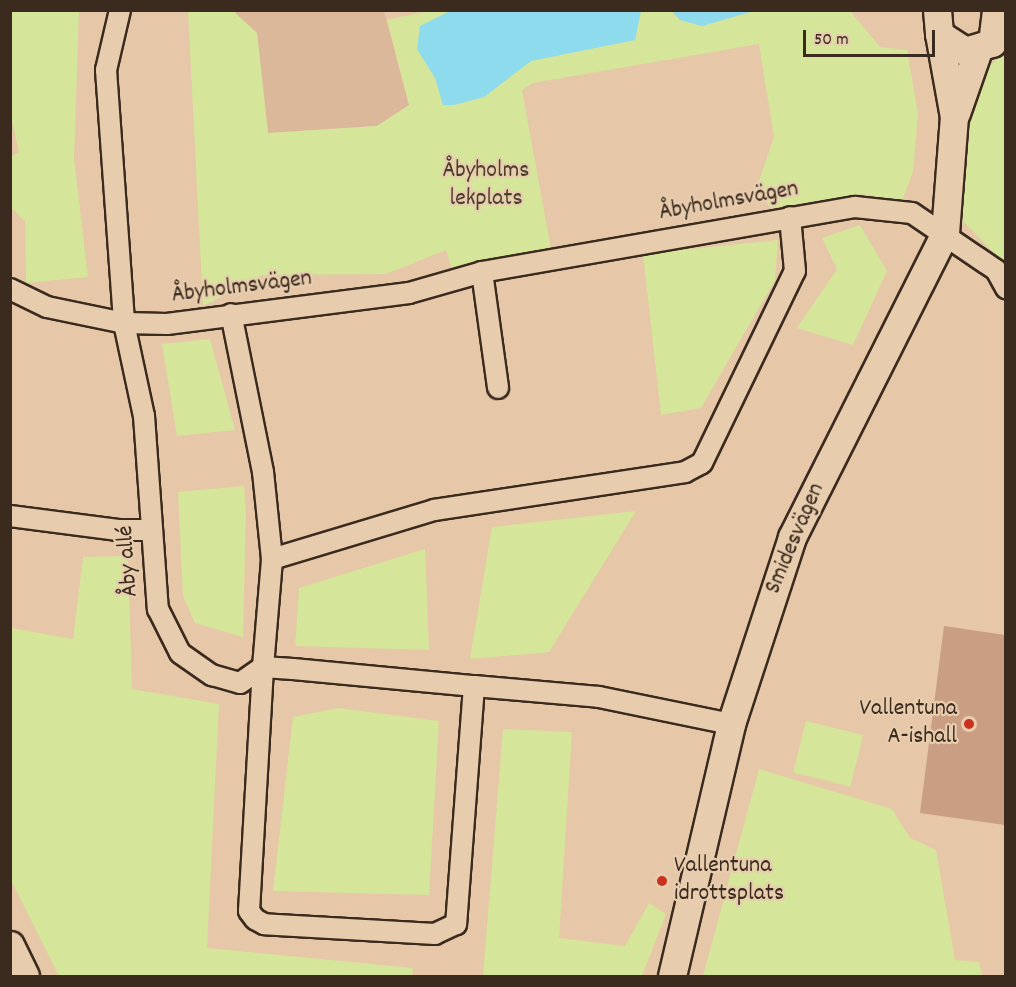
<!DOCTYPE html>
<html>
<head>
<meta charset="utf-8">
<style>
  body { margin:0 }
  #map { position:relative; width:1016px; height:987px; overflow:hidden; background:#e6c7a8; font-family:Dekko,sans-serif }
  div>[style] { position:absolute }
  [style*='--x'] { left:calc(var(--x)*1px); top:calc(var(--y)*1px); width:calc(var(--w)*1px); rotate:calc(var(--a)*1deg) }
  .built>* { inset:0; background:#dbb89a }
  .green>* { inset:0; background:#d5e599; transform-origin:0 0 }
  .water>* { inset:0; background:#8edbee }
  .building>* { inset:0; background:#ca9e82 }
  .roads { filter:drop-shadow(2px 0 #3b2a1e) drop-shadow(-2px 0 #3b2a1e) drop-shadow(0 2px #3b2a1e) drop-shadow(0 -2px #3b2a1e) }
  .minor>* { height:20px; margin:-10px; padding:0 10px; transform-origin:10px; border-radius:10px; background:#e7cdae }
  .secondary>* { height:27px; margin:-13.5px; padding:0 13.5px; transform-origin:13.5px; border-radius:13.5px; background:#e7cdae }
  .dots>* { width:16px; height:16px; translate:-50% -50%; box-sizing:border-box; border:3px solid #e7cdae; border-radius:50% }
  span { translate:-50% -50%; white-space:nowrap; text-align:center; line-height:1.15; -webkit-text-stroke:4.5px #e7cdae; paint-order:stroke }
  .park-label { font-size:24px; color:#4a3d2a }
  .street-label { font-size:24px; color:#3b2a1e }
  .poi-label { font-size:24px; color:#3b2a1e }
  .right { translate:-100% -50%; text-align:right }
  .left { translate:0 -50%; text-align:left }
  .frame { position:absolute; inset:0; border:12px solid #3b2a1e; pointer-events:none }
  .scale { position:absolute; left:803px; top:30px; width:132px; height:27px; box-sizing:border-box; border:3px solid #3b2a1e; border-top:0; padding-left:8px; font-size:18px; line-height:21px; white-space:nowrap; color:#3b2a1e; -webkit-text-stroke:4px #e7cdae; paint-order:stroke }
</style>
</head>
<body>
<div id="map">
  <div class="built">
    <div style="clip-path:polygon(233px 11px,384px 11px,409px 105px,377px 126px,268px 133px,257px 33px)"></div>
  </div>
  <div class="green">
    <div style="clip-path:polygon(10px 11px,79px 11px,74px 159px,88px 277px,26px 283px,25px 221px,11px 208px,11px 157px,19px 152px,11px 117px)"></div>
    <div style="clip-path:polygon(188px 11px,233px 11px,257px 33px,268px 133px,377px 126px,409px 105px,387px 20px,428px 11px,850px 11px,880px 47px,907px 50px,918px 114px,913px 172px,902px 201px,862px 194px,771px 208px,756px 189px,774px 137px,759px 44px,533px 83px,522px 90px,553px 260px,455px 280px,446px 250px,386px 274px,262px 275px,203px 306px)"></div>
    <div style="clip-path:polygon(1005px 52px,1005px 264px,962px 220px,972px 101px,981px 74px)"></div>
    <div style="clip-path:polygon(860px 225px,887px 271px,853px 345px,797px 328px,837px 269px,822px 238px)"></div>
    <div style="clip-path:polygon(778px 240px,775px 280px,701px 408px,661px 415px,643px 254px)"></div>
    <div style="clip-path:polygon(210px 339px,235px 430px,177px 436px,162px 344px)"></div>
    <div style="clip-path:polygon(244px 486px,246px 513px,243px 637px,195px 623px,183px 596px,178px 492px)"></div>
    <div style="clip-path:polygon(636px 511px,549px 652px,470px 659px,492px 527px)"></div>
    <div style="clip-path:polygon(425px 549px,429px 650px,295px 646px,299px 588px)"></div>
    <div style="clip-path:polygon(128px 556px,132px 689px,219px 704px,207px 948px,413px 968px,412px 976px,59px 976px,11px 880px,11px 628px,73px 639px,83px 557px)"></div>
    <div style="clip-path:polygon(338px 708px,439px 721px,429px 895px,273px 891px,293px 717px)"></div>
    <div style="left:806px;top:721px;width:59px;height:53px;rotate:14deg"></div>
    <div style="clip-path:polygon(503px 729px,572px 732px,559px 938px,625px 946px,649px 903px,666px 914px,642px 976px,476px 976px,483px 976px)"></div>
    <div style="clip-path:polygon(759px 769px,892px 809px,910px 838px,936px 850px,955px 960px,979px 962px,982px 976px,703px 976px)"></div>
  </div>
  <div class="water">
    <div style="clip-path:polygon(452px 10px,641px 10px,641px 11px,635px 40px,531px 61px,484px 97px,454px 105px,443px 105px,435px 78px,417px 49px,420px 26px)"></div>
    <div style="clip-path:polygon(672px 11px,754px 11px,702px 26px,680px 20px)"></div>
  </div>
  <div class="building">
    <div style="clip-path:polygon(944px 626px,1005px 635px,1005px 825px,920px 813px)"></div>
  </div>
  <div class="roads">
    <div class="minor">
      <div style="--x:120;--y:10;--w:62;--a:103.1"></div>
      <div style="--x:106;--y:70;--w:254;--a:85.9"></div>
      <div style="--x:124;--y:323;--w:95;--a:77.9"></div>
      <div style="--x:144;--y:416;--w:194;--a:85.9"></div>
      <div style="--x:158;--y:609;--w:49;--a:63.4"></div>
      <div style="--x:180;--y:653;--w:39;--a:35"></div>
      <div style="--x:212;--y:675;--w:29;--a:16"></div>
      <div style="--x:240;--y:683;--w:28;--a:-35"></div>
      <div style="--x:263;--y:667;--w:108;--a:-85.2"></div>
      <div style="--x:272;--y:559;--w:87;--a:-95.9"></div>
      <div style="--x:263;--y:472;--w:161;--a:-101.4"></div>
      <div style="--x:482;--y:272;--w:117;--a:82.1"></div>
      <div style="--x:10;--y:289;--w:41;--a:25.9"></div>
      <div style="--x:47;--y:307;--w:79;--a:11.7"></div>
      <div style="--x:124;--y:323;--w:43;--a:1.3"></div>
      <div style="--x:167;--y:324;--w:244;--a:-7.3"></div>
      <div style="--x:409;--y:293;--w:76;--a:-16"></div>
      <div style="--x:482;--y:272;--w:379;--a:-9.9"></div>
      <div style="--x:855;--y:207;--w:57;--a:6"></div>
      <div style="--x:912;--y:213;--w:102;--a:34.2"></div>
      <div style="--x:996;--y:270;--w:21;--a:61"></div>
      <div style="--x:10;--y:516;--w:109;--a:7.4"></div>
      <div style="--x:118;--y:530;--w:34;--a:0"></div>
      <div style="--x:272;--y:559;--w:169;--a:-16.8"></div>
      <div style="--x:434;--y:510;--w:254;--a:-8.6"></div>
      <div style="--x:685;--y:472;--w:19;--a:-28"></div>
      <div style="--x:702;--y:463;--w:213;--a:-64.2"></div>
      <div style="--x:795;--y:271;--w:54;--a:-95.3"></div>
      <div style="--x:474;--y:686;--w:239;--a:94.3"></div>
      <div style="--x:456;--y:924;--w:23;--a:155"></div>
      <div style="--x:435;--y:934;--w:171;--a:-176.7"></div>
      <div style="--x:264;--y:924;--w:10;--a:-151"></div>
      <div style="--x:255;--y:919;--w:10;--a:-127"></div>
      <div style="--x:249;--y:911;--w:244;--a:-86.7"></div>
      <div style="--x:263;--y:667;--w:30;--a:4"></div>
      <div style="--x:293;--y:669;--w:182;--a:5.4"></div>
      <div style="--x:474;--y:686;--w:125;--a:5"></div>
      <div style="--x:599;--y:697;--w:135;--a:11.6"></div>
    </div>
    <div class="secondary">
      <div style="--x:937;--y:10;--w:24;--a:85"></div>
      <div style="--x:939;--y:34;--w:31;--a:33"></div>
      <div style="--x:965;--y:51;--w:28;--a:-17"></div>
      <div style="--x:992;--y:43;--w:33;--a:-83"></div>
      <div style="--x:956;--y:113;--w:67;--a:-70.8"></div>
      <div style="--x:10;--y:945;--w:34;--a:64"></div>
      <div style="--x:672;--y:976;--w:259;--a:-76.8"></div>
      <div style="--x:731;--y:724;--w:197;--a:-71.9"></div>
      <div style="--x:792;--y:537;--w:340;--a:-63.3"></div>
      <div style="--x:945;--y:233;--w:116;--a:-85.6"></div>
      <div style="--x:954;--y:117;--w:84;--a:-100.2"></div>
    </div>
  </div>
  <div class="dots">
    <div style="left:969px;top:724px;background:#c8321e"></div>
    <div style="left:662px;top:881px;background:#c8321e"></div>
  </div>
  <div class="park-label">
    <span style="left:486px;top:186px">Åbyholms<br>lekplats</span>
  </div>
  <div class="street-label">
    <span style="left:729px;top:202px;rotate:-10deg">Åbyholmsvägen</span>
    <span style="left:242px;top:288px;rotate:-7deg">Åbyholmsvägen</span>
    <span style="left:796px;top:539px;rotate:-67deg">Smidesvägen</span>
    <span style="left:129px;top:561px;rotate:-94deg">Åby allé</span>
  </div>
  <div class="poi-label">
    <span class="right" style="left:957px;top:724px">Vallentuna<br>A-ishall</span>
    <span class="left" style="left:674px;top:881px">Vallentuna<br>idrottsplats</span>
  </div>
  <div class="frame"></div>
  <div class="scale">50 m</div>
</div>
</body>
</html>
